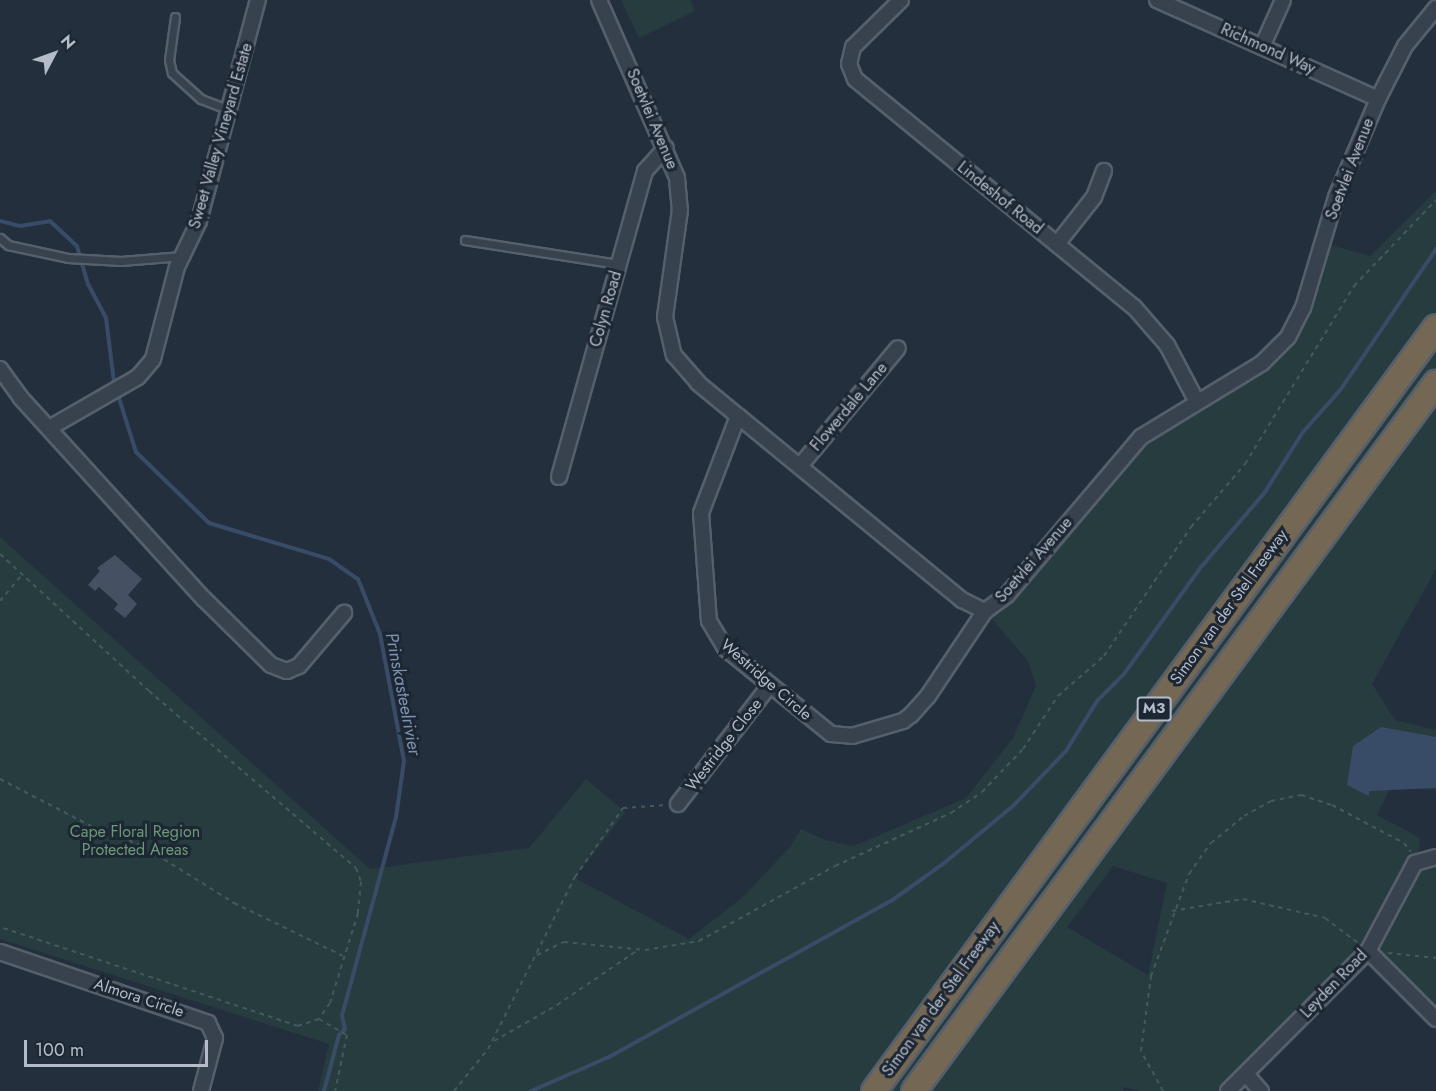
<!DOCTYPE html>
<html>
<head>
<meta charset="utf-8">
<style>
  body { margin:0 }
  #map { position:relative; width:1436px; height:1091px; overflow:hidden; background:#242f3e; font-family:Jost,sans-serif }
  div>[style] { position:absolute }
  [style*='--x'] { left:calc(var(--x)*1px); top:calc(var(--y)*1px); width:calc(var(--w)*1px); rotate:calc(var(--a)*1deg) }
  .green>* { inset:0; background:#263c3f }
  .water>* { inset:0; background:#394c67 }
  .stream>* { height:4px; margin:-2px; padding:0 2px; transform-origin:2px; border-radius:2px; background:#394c67 }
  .building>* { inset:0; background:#455162 }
  .path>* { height:2px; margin-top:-1px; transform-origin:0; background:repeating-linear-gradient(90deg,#44595c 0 4.5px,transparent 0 9px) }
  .roads { filter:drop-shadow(2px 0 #565f6c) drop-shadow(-2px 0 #565f6c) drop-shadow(0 2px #565f6c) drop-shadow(0 -2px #565f6c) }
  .service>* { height:7px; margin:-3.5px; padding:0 3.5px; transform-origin:3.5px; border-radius:3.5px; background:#38414e }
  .minor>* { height:14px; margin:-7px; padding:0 7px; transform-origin:7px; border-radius:7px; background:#38414e }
  .motorway>* { height:24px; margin:-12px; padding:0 12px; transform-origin:12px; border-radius:12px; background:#746855 }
  span { translate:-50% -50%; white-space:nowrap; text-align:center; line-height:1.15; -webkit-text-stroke:6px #1d2633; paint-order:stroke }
  .shield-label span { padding:2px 4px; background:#1d2633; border:2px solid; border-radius:4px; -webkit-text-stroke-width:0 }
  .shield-label { font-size:15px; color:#b4bcc9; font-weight:700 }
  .street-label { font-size:16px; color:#b4bcc9 }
  .park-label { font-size:16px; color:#6b9a76 }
  .water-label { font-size:18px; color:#7c92b1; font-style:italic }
  .north { position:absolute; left:24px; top:24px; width:60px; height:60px; -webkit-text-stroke:4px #1d2633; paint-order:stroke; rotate:49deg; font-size:16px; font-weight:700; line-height:24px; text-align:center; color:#b4bcc9 }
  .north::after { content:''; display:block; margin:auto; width:21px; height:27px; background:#b4bcc9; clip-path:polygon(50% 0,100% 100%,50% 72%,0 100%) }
  .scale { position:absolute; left:24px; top:1040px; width:184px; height:27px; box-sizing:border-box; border:3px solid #b4bcc9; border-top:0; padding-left:8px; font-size:18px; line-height:21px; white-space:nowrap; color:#b4bcc9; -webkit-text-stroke:4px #1d2633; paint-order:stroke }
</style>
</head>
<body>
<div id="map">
  <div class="green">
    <div style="clip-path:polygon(621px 0,690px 0,695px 11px,639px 38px)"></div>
    <div style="clip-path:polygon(evenodd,1436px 191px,1436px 569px,1372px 684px,1395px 720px,1436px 730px,1436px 790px,1392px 784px,1377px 815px,1420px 838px,1418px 861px,1436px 859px,1436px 1019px,1368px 951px,1228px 1091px,1140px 1091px,1124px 1087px,1123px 1091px,318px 1091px,329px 1044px,0 939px,0 537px,370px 869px,529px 848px,586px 779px,625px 812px,575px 878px,689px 939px,743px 897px,790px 847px,801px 829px,825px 840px,854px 846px,966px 798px,1013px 738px,1036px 686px,1028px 661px,985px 611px,1129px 448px,1288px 337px,1323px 243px,1370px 256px,1436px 191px,1113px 866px,1167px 883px,1148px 975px,1067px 927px,1113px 866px)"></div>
  </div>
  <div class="water">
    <div style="clip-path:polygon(1381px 727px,1436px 737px,1436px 788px,1369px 791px,1369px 796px,1347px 785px,1353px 746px)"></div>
  </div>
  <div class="stream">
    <div style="--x:0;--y:221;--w:21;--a:14"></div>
    <div style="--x:20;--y:226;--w:30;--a:-9"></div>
    <div style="--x:50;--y:221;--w:37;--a:43"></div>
    <div style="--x:77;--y:246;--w:40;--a:74"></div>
    <div style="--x:88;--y:284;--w:38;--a:62"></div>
    <div style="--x:106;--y:318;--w:64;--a:82.9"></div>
    <div style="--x:118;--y:395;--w:60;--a:72.5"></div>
    <div style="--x:136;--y:452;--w:102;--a:44.2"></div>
    <div style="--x:209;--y:523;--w:125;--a:16.7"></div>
    <div style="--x:329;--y:559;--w:35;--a:35"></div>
    <div style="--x:358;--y:579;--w:59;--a:68.2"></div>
    <div style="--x:380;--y:634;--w:129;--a:79.3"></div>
    <div style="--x:404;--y:761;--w:57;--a:98.1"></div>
    <div style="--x:396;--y:817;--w:206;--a:105.2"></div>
    <div style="--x:342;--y:1016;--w:13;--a:77"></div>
    <div style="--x:345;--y:1029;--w:8;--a:135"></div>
    <div style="--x:339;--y:1035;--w:58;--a:105"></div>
    <div style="--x:531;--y:1091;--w:85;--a:-23.6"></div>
    <div style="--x:609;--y:1057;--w:322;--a:-29"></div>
    <div style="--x:891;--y:901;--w:64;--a:-35.4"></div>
    <div style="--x:943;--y:864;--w:92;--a:-39.7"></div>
    <div style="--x:1014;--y:805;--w:75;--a:-46.1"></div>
    <div style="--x:1066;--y:751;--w:59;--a:-58.2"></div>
    <div style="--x:1097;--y:701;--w:38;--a:-45"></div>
    <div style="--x:1124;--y:674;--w:132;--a:-54.3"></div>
    <div style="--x:1201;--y:567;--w:99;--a:-49.5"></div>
    <div style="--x:1265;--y:492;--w:71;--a:-57.7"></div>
    <div style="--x:1303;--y:432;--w:57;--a:-48.5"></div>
    <div style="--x:1341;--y:389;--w:169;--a:-55.8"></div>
  </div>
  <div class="building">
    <div style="clip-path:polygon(115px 555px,142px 579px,128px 595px,137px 604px,125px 618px,114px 609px,118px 604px,99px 587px,95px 591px,88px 585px,100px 571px,97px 568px)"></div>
  </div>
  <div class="path">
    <div style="--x:0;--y:554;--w:202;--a:42.6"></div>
    <div style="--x:149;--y:691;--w:272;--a:40.5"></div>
    <div style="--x:356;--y:868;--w:15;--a:70"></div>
    <div style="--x:361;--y:882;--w:31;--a:96"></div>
    <div style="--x:358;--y:913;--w:94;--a:107.3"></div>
    <div style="--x:330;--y:1003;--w:19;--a:125"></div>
    <div style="--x:319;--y:1019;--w:22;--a:162"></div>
    <div style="--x:298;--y:1026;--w:314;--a:-161.6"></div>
    <div style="--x:0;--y:601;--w:35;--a:-50"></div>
    <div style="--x:0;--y:779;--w:107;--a:27.3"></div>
    <div style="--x:95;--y:828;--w:49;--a:20.3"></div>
    <div style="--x:141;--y:845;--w:110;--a:31.9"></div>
    <div style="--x:234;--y:903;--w:121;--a:25.9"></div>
    <div style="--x:1172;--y:911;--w:72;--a:-9.6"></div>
    <div style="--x:1243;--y:899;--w:84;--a:13"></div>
    <div style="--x:1325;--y:918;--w:41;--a:37.1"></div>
    <div style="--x:1388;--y:953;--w:48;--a:5.9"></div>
    <div style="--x:537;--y:955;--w:30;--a:-26"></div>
    <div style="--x:564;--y:942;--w:81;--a:5.6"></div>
    <div style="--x:645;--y:950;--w:55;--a:-9.5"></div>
    <div style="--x:699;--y:941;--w:155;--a:-28.9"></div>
    <div style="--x:835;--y:866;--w:128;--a:-24.6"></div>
    <div style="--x:951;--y:813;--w:37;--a:-34"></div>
    <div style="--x:982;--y:792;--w:59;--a:-46.4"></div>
    <div style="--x:1023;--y:749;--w:64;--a:-56.6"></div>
    <div style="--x:1058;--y:696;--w:61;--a:-41"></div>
    <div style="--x:1104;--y:656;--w:156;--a:-56"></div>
    <div style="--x:1191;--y:527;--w:83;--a:-49.4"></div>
    <div style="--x:1245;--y:464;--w:209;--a:-58.5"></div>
    <div style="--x:1354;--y:286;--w:119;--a:-46.4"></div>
    <div style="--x:319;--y:1019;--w:32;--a:30"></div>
    <div style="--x:347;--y:1035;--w:57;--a:102.1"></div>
    <div style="--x:494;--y:1041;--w:73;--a:-29.7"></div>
    <div style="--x:557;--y:1005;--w:98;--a:-34.2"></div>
    <div style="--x:454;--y:1091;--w:54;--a:-51"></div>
    <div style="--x:488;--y:1049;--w:193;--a:-63.2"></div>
    <div style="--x:575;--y:877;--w:84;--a:-55.2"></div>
    <div style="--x:623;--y:808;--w:43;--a:-4"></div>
    <div style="--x:1163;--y:1091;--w:46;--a:-118.8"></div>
    <div style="--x:1141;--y:1051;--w:76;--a:-82.4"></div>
    <div style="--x:1151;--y:976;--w:109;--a:-69.6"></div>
    <div style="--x:1189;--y:874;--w:38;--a:-55"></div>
    <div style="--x:1211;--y:843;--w:43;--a:-39.3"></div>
    <div style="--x:1244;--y:816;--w:31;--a:-29"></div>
    <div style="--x:1271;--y:801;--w:31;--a:-11"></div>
    <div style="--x:1301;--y:795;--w:33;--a:18"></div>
    <div style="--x:1332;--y:805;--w:81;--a:27.8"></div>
    <div style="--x:1404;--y:843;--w:11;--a:52"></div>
  </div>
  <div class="roads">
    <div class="service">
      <div style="--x:175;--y:17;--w:43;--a:97.9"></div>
      <div style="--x:169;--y:60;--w:13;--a:77"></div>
      <div style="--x:172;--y:73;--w:39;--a:42"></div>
      <div style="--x:201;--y:99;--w:30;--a:21"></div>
      <div style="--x:0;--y:238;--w:11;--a:41"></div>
      <div style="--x:8;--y:245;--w:61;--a:12.2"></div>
      <div style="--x:68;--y:258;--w:53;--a:3.2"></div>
      <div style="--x:121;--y:261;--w:61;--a:-4.7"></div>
      <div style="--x:465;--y:240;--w:156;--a:8.9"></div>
    </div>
    <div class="minor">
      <div style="--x:599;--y:0;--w:194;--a:66.3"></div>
      <div style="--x:677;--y:178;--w:32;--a:85"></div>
      <div style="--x:680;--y:210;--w:108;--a:98"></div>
      <div style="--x:665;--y:317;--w:39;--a:77"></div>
      <div style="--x:674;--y:355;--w:37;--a:49"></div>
      <div style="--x:698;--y:383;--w:52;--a:39.5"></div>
      <div style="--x:738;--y:416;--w:290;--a:39.4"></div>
      <div style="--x:962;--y:600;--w:25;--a:26"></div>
      <div style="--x:901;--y:0;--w:67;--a:135.6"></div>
      <div style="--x:853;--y:47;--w:17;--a:103"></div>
      <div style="--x:849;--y:64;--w:16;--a:68"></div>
      <div style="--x:855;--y:79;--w:360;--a:39.3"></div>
      <div style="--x:1134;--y:307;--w:50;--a:49"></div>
      <div style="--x:1167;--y:345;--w:64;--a:62.2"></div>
      <div style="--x:1157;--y:0;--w:242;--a:24.1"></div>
      <div style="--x:1262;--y:47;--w:51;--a:-65.9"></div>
      <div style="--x:1057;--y:244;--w:60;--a:-51.8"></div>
      <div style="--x:1094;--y:197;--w:28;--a:-69"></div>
      <div style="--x:0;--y:369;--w:34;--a:54"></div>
      <div style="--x:20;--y:397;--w:273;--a:47.7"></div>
      <div style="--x:204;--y:599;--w:94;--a:44.6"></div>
      <div style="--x:271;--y:665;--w:17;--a:21"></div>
      <div style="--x:287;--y:671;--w:13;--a:-23"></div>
      <div style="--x:299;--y:666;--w:70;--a:-49.7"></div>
      <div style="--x:738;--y:416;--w:104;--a:110.9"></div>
      <div style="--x:701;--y:513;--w:108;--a:85.8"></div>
      <div style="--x:709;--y:621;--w:33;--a:59"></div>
      <div style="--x:726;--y:649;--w:135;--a:39"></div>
      <div style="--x:831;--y:734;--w:21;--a:5"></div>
      <div style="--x:852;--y:736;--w:53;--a:-16.4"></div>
      <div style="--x:903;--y:721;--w:10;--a:-37"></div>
      <div style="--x:911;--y:715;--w:25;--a:-48"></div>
      <div style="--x:928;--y:696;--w:102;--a:-56.2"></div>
      <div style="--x:51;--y:427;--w:100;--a:-29.9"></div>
      <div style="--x:138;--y:377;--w:23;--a:-50"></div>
      <div style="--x:153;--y:359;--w:95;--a:-75.4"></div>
      <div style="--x:177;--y:267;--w:51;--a:-64.4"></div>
      <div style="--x:199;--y:221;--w:229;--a:-75.1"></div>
      <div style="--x:800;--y:466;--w:153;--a:-50.3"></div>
      <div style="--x:559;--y:477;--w:318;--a:-74.3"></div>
      <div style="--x:645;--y:171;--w:31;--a:-48"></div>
      <div style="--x:985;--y:611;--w:27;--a:-36"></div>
      <div style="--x:1007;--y:595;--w:207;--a:-49.7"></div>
      <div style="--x:1141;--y:437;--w:142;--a:-31.4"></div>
      <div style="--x:1262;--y:363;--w:37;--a:-45"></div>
      <div style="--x:1288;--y:337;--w:33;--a:-63"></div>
      <div style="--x:1303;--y:308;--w:116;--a:-73.4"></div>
      <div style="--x:1336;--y:197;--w:107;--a:-66.8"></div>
      <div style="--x:1378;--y:99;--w:59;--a:-63"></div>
      <div style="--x:1405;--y:46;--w:49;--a:-50.8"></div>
      <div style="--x:678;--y:804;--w:150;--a:-52.3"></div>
      <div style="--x:1368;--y:951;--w:96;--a:45"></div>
      <div style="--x:0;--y:952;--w:220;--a:18.8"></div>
      <div style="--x:208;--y:1023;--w:17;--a:65"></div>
      <div style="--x:215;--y:1038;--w:55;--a:104.8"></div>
      <div style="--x:1246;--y:1074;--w:23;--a:49"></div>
      <div style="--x:1228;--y:1091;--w:198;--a:-45"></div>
      <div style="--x:1368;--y:951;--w:100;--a:-61.9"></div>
      <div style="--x:1415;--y:863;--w:22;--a:-16"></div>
    </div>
    <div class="motorway">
      <div style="--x:874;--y:1091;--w:948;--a:-53.66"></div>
      <div style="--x:914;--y:1091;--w:880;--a:-53.6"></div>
    </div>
  </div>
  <div class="shield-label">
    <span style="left:1154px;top:709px">M3</span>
  </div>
  <div class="street-label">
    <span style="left:1268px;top:49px;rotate:24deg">Richmond Way</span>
    <span style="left:652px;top:119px;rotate:67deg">Soetvlei Avenue</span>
    <span style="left:221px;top:136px;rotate:-74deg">Sweet Valley Vineyard Estate</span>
    <span style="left:1350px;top:169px;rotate:-69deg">Soetvlei Avenue</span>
    <span style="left:1000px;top:198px;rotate:39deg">Lindeshof Road</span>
    <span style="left:606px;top:309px;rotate:-74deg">Colyn Road</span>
    <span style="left:849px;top:407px;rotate:-50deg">Flowerdale Lane</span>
    <span style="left:1034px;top:560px;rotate:-49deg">Soetvlei Avenue</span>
    <span style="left:1229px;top:607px;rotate:-54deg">Simon van der Stel Freeway</span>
    <span style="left:766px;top:680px;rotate:41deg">Westridge Circle</span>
    <span style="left:724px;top:745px;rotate:-52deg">Westridge Close</span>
    <span style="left:1334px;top:984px;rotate:-46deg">Leyden Road</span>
    <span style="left:139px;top:998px;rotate:18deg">Almora Circle</span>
    <span style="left:941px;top:999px;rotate:-54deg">Simon van der Stel Freeway</span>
  </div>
  <div class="park-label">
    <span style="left:135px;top:841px">Cape Floral Region<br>Protected Areas</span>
  </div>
  <div class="water-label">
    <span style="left:403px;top:694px;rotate:79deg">Prinskasteelrivier</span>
  </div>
  <div class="north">N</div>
  <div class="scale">100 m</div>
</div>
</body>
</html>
